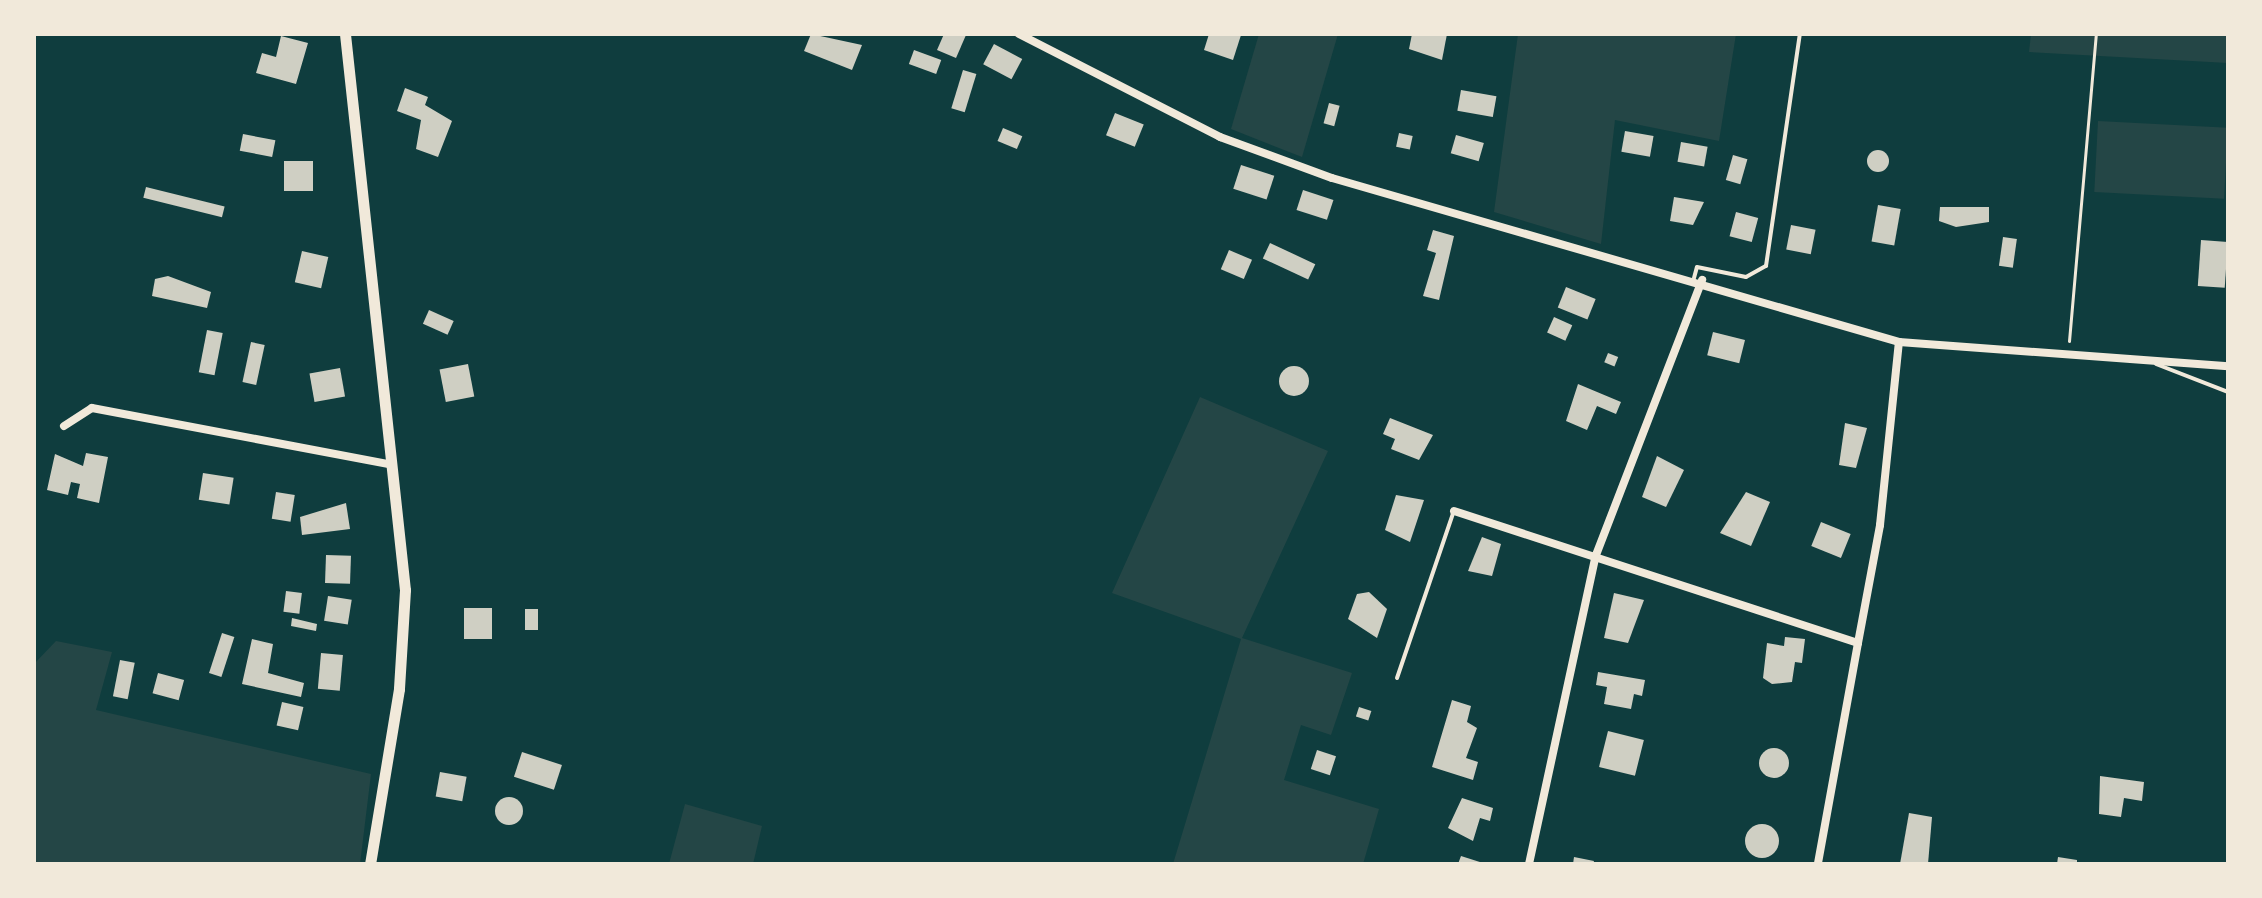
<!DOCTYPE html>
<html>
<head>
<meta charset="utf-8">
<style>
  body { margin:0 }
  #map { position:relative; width:2262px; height:898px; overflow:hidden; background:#0f3d3e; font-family:Ubuntu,sans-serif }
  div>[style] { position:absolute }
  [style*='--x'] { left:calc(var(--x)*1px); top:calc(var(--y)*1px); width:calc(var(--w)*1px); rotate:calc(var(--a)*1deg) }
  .green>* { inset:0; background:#244646; transform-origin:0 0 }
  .building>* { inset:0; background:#cfcfc3; transform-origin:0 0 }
  .round { border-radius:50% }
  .path>* { height:3px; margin:-1.5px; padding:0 1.5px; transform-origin:1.5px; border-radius:1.5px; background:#f1e9da }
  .service>* { height:4px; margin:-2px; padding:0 2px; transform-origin:2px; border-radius:2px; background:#f1e9da }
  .minor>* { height:8px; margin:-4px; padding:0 4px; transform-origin:4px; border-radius:4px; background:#f1e9da }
  .tertiary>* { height:11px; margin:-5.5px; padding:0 5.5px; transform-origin:5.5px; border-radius:5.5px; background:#f1e9da }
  span { translate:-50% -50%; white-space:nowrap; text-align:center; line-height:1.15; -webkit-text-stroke:8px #f1e9da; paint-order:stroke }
  .frame { position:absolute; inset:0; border:36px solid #f1e9da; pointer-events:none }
</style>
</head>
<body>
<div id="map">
  <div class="green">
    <div style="clip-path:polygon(1259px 34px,1338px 34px,1302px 157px,1231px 129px)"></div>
    <div style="clip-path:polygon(1518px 34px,1736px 34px,1719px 141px,1615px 120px,1601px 244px,1494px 212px)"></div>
    <div style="clip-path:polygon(2031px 34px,2228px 34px,2228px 63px,2029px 52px)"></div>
    <div style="left:2098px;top:121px;width:130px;height:71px;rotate:3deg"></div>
    <div style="clip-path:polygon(1200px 397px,1328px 451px,1242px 638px,1352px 673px,1331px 735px,1301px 725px,1284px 780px,1379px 809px,1363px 864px,1173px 864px,1241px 639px,1112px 593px)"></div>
    <div style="clip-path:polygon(56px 641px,112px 652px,96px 710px,371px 774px,360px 864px,34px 864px,34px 664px)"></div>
    <div style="clip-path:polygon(685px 804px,762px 826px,753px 864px,669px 864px)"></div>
  </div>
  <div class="building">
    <div style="clip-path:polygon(811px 34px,862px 45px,852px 70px,804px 51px)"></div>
    <div style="clip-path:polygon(944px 34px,966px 35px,956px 58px,937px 50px)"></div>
    <div style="clip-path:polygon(1209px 34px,1241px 35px,1233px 60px,1204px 50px)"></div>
    <div style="clip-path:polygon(1412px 34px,1447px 34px,1442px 60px,1409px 49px)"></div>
    <div style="clip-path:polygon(281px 36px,308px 43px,296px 84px,256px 73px,262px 53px,276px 57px)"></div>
    <div style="left:994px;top:44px;width:32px;height:23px;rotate:28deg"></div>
    <div style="left:914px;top:50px;width:29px;height:15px;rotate:20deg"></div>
    <div style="left:963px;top:70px;width:14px;height:40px;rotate:17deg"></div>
    <div style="clip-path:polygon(405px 88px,428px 97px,425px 105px,452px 121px,438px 157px,416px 149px,421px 120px,397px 111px)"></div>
    <div style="left:1461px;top:90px;width:36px;height:21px;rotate:10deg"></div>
    <div style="left:1329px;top:103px;width:11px;height:21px;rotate:15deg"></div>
    <div style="left:1115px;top:113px;width:31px;height:24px;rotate:22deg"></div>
    <div style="left:1003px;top:128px;width:21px;height:14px;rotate:23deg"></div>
    <div style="left:1625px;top:131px;width:29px;height:21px;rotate:10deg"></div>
    <div style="left:1399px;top:133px;width:14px;height:14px;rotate:12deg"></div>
    <div style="left:243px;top:134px;width:33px;height:17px;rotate:11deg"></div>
    <div style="left:1456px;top:135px;width:29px;height:19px;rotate:16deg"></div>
    <div style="left:1681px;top:142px;width:27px;height:20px;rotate:10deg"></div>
    <div class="round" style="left:1867px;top:150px;width:22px;height:22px"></div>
    <div style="left:1733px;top:155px;width:15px;height:26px;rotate:16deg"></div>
    <div style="left:284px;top:161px;width:29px;height:30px"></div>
    <div style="left:1241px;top:165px;width:35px;height:25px;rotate:18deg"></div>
    <div style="left:146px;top:187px;width:81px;height:11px;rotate:14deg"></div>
    <div style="left:1303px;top:190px;width:32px;height:21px;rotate:18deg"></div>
    <div style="clip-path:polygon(1674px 197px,1704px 202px,1693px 225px,1670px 221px)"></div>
    <div style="left:1878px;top:205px;width:23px;height:37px;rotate:10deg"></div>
    <div style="clip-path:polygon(1940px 207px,1989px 207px,1989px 222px,1956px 227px,1939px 221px)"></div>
    <div style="left:1736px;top:212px;width:23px;height:25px;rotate:15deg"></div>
    <div style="left:1791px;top:225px;width:25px;height:25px;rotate:11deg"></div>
    <div style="clip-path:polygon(1433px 230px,1454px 236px,1439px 300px,1423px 296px,1436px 253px,1427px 250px)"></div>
    <div style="left:2003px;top:237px;width:14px;height:29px;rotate:8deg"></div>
    <div style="left:2201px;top:240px;width:27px;height:46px;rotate:4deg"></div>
    <div style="left:1270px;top:243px;width:50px;height:17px;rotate:25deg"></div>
    <div style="left:1229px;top:250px;width:25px;height:21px;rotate:23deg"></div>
    <div style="left:302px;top:251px;width:27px;height:32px;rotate:13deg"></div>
    <div style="clip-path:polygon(168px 276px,211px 292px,207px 308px,152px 296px,155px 279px)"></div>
    <div style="left:1566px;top:287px;width:32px;height:22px;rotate:22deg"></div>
    <div style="left:429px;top:310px;width:27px;height:15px;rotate:24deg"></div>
    <div style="left:1554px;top:317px;width:20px;height:17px;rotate:24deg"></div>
    <div style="left:207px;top:330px;width:16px;height:43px;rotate:11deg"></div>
    <div style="left:1713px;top:332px;width:33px;height:24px;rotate:14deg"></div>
    <div style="left:251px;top:342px;width:14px;height:41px;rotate:12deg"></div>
    <div style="left:1608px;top:353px;width:11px;height:10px;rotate:22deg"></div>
    <div style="left:468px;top:364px;width:33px;height:29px;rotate:79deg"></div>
    <div class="round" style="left:1279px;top:366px;width:30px;height:30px"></div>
    <div style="left:340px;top:368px;width:29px;height:31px;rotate:80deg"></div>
    <div style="clip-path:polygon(1578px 384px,1621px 402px,1616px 414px,1597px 406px,1587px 430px,1566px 421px)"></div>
    <div style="clip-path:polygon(1390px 418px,1433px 435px,1419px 460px,1391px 449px,1395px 439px,1383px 434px)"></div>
    <div style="clip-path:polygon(1845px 423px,1867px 428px,1856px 468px,1839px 465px)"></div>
    <div style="clip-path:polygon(86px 453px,108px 457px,99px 503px,77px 498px,80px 484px,71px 482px,68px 495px,47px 490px,55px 454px,83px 466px)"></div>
    <div style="clip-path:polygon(1657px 456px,1684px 470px,1666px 507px,1642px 497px)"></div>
    <div style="left:203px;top:473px;width:31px;height:27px;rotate:9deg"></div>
    <div style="left:276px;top:492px;width:19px;height:27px;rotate:9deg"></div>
    <div style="clip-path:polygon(1746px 492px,1770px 502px,1751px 546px,1720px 533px)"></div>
    <div style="clip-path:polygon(1396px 495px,1424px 500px,1410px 542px,1385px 530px)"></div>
    <div style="clip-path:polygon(346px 503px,350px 529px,302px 535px,300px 517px)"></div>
    <div style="left:1821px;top:522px;width:32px;height:26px;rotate:22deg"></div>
    <div style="clip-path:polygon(1482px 537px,1501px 544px,1492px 576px,1468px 571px)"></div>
    <div style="left:326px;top:555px;width:25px;height:28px;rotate:2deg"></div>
    <div style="left:286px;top:591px;width:16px;height:21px;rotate:7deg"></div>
    <div style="clip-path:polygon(1369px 592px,1387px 609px,1377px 638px,1348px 619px,1357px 594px)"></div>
    <div style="clip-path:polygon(1614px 593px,1644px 600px,1628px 643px,1604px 638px)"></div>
    <div style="left:328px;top:596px;width:24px;height:25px;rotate:9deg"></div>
    <div style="left:464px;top:608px;width:28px;height:31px"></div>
    <div style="left:538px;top:609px;width:21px;height:13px;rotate:90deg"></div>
    <div style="clip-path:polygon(292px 618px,317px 624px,316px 631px,291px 626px)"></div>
    <div style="left:222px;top:633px;width:13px;height:42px;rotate:18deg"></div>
    <div style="clip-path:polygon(1785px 637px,1805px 639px,1802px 663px,1795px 662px,1792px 682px,1772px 684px,1763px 678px,1767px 643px,1784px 646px)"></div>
    <div style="clip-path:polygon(252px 639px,273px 644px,268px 673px,304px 683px,301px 697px,242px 684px)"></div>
    <div style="left:321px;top:653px;width:22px;height:36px;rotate:5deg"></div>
    <div style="left:120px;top:660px;width:15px;height:37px;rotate:11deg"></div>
    <div style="clip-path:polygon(1598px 672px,1645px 680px,1642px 696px,1634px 694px,1631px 709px,1604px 704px,1607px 687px,1596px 685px)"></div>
    <div style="left:158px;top:673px;width:27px;height:21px;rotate:15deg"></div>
    <div style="clip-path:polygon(1452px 700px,1471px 706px,1467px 722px,1477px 728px,1466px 758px,1478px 762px,1473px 780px,1432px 767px)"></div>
    <div style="left:282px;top:702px;width:22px;height:24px;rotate:13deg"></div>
    <div style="left:1359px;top:707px;width:13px;height:10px;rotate:18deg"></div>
    <div style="left:1608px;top:731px;width:37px;height:37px;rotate:14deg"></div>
    <div class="round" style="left:1759px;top:748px;width:30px;height:30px"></div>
    <div style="left:1317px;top:750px;width:20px;height:20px;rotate:18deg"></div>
    <div style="left:522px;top:752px;width:42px;height:26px;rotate:18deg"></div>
    <div style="left:440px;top:772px;width:27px;height:25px;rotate:10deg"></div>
    <div style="clip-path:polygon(2100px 776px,2144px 782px,2142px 801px,2124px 798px,2121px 817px,2099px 814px)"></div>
    <div class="round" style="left:495px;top:797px;width:28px;height:28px"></div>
    <div style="clip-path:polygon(1462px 798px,1493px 808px,1490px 821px,1480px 818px,1473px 841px,1448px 828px)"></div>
    <div style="clip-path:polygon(1909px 813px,1932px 817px,1928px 864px,1900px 864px)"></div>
    <div class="round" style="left:1745px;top:824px;width:34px;height:34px"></div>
    <div style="clip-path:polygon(1461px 856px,1483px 863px,1483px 864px,1458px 864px)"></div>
    <div style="clip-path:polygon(1574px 857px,1594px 861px,1593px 864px,1573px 864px)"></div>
    <div style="clip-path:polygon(2058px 857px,2077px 860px,2077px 864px,2057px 864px)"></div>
  </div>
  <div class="path">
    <div style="--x:2069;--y:341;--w:308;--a:-85"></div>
  </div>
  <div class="service">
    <div style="--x:1694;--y:278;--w:11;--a:-75"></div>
    <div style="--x:1697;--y:267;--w:50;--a:11.5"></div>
    <div style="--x:1746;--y:277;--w:23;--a:-29"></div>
    <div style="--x:1766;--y:266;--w:234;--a:-81.7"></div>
    <div style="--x:2156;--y:364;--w:77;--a:21.3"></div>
    <div style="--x:1397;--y:678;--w:176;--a:-71.2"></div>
  </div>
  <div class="minor">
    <div style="--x:1019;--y:34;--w:226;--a:27.1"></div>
    <div style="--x:1220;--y:137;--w:119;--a:20.1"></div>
    <div style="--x:1332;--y:178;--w:590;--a:16.13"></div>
    <div style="--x:1899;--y:342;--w:330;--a:4.2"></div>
    <div style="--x:64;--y:426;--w:33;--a:-33"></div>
    <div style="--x:92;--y:408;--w:306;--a:10.7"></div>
    <div style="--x:1454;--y:511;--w:425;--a:18.1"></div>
    <div style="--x:1858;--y:643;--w:225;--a:100.3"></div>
    <div style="--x:1858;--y:643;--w:120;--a:-79.4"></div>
    <div style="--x:1880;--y:525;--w:184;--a:-84.1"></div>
    <div style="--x:1529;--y:864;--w:316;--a:-77.8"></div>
    <div style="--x:1596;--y:555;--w:295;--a:-68.9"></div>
  </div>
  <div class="tertiary">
    <div style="--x:345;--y:34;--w:559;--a:83.84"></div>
    <div style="--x:405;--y:590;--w:99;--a:93.5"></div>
    <div style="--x:399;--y:689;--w:177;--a:99.4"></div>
  </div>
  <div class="frame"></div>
</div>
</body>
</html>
